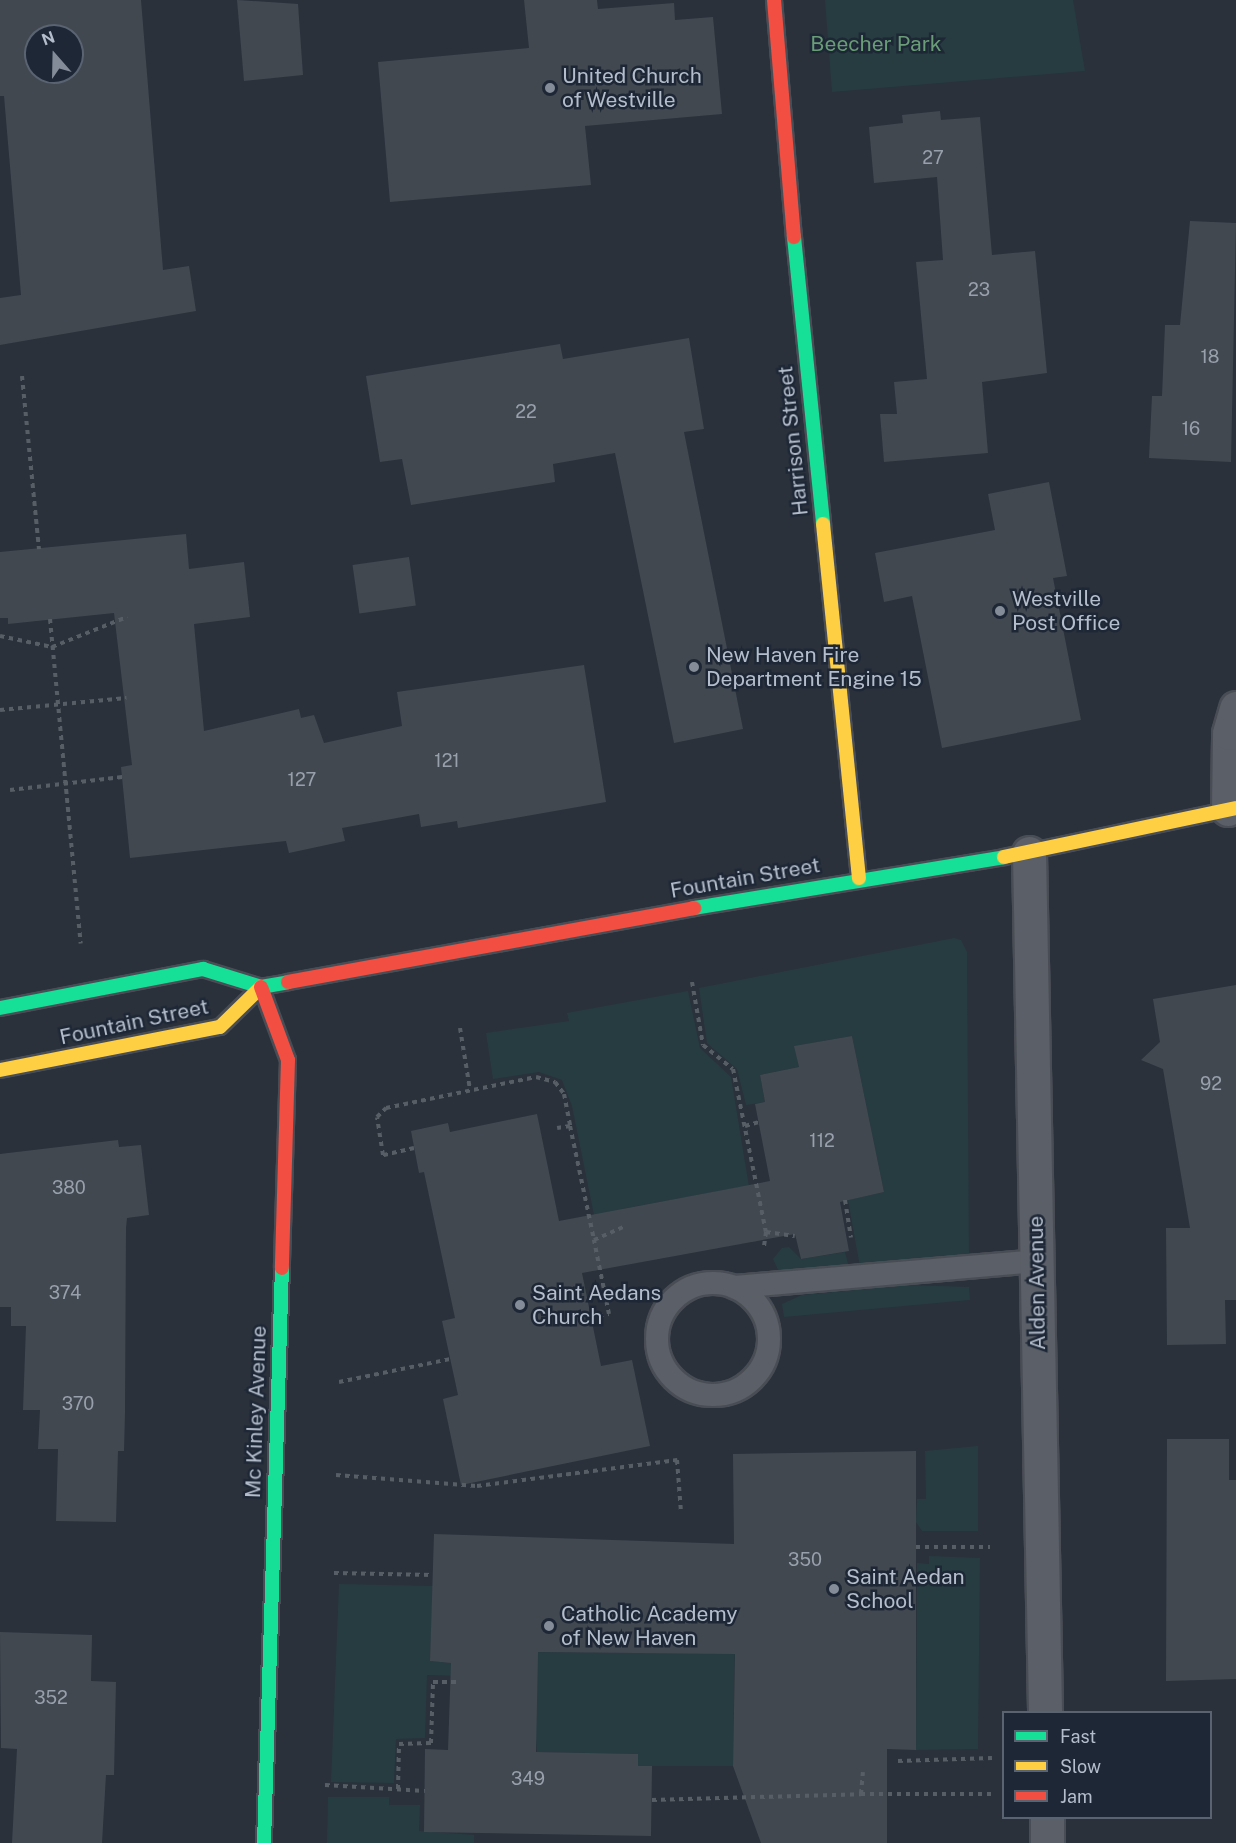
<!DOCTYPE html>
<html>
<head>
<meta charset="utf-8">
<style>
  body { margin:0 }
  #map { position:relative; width:1236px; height:1843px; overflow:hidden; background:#2a313b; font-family:"Public Sans",sans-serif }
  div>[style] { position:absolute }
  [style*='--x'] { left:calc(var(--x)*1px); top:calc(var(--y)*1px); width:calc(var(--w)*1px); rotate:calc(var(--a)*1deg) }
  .green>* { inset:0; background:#273c41 }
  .building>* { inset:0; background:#424850; transform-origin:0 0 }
  .path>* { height:4px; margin-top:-2px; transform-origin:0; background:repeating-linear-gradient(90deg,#585e65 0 4.5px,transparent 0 9px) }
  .roads { filter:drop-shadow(2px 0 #494d55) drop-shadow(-2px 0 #494d55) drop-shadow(0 2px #494d55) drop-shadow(0 -2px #494d55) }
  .lane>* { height:22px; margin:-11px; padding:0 11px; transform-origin:11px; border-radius:11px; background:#5b5f67 }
  .lane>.ring { margin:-11px; padding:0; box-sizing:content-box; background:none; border:22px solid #5b5f67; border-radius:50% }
  .street>* { height:33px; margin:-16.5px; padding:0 16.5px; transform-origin:16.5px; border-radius:16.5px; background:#5b5f67 }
  .fast>* { height:14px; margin:-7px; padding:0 7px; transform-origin:7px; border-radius:7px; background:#16e098 }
  .slow>* { height:14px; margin:-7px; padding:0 7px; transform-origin:7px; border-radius:7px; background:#ffcf43 }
  .jam>* { height:14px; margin:-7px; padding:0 7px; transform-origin:7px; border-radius:7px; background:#f24e42 }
  .dots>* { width:16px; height:16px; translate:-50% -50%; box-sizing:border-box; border:3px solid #1d2736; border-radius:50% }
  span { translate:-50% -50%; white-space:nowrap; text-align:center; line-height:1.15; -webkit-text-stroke:5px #1d2736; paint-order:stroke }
  .number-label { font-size:18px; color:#98a0ac }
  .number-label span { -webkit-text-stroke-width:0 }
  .park-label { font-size:21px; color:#6a9d77 }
  .poi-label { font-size:21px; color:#b4bdcb }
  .left { translate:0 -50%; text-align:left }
  .street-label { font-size:21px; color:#b4bdcb }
  .legend { position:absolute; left:1002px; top:1711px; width:210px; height:108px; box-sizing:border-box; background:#1d2736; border:2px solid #596372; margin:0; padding:8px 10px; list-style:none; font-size:18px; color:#b4bdcb }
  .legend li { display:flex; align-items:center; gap:12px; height:30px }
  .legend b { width:30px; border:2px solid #596372 }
  .north { position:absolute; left:24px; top:24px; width:60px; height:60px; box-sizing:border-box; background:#1d2736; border:2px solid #596372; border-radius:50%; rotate:340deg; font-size:16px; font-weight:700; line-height:24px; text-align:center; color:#b4bdcb }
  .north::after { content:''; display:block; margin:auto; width:21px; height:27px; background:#848c99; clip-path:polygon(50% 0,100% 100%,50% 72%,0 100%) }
</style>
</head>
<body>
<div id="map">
  <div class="green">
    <div style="clip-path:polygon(825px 0,1073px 0,1085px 71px,832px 92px)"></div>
    <div style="clip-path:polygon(954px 938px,961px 940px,967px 952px,969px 1260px,860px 1267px,848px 1200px,884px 1192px,852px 1036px,795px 1046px,799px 1067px,760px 1075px,765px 1102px,746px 1105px,737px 1069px,707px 1043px,699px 988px)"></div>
    <div style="clip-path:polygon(688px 991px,700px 1048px,731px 1077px,758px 1241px,752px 1242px,741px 1187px,622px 1209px,598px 1235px,572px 1106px,562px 1080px,539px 1072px,493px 1079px,486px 1033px,569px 1021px,567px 1013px)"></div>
    <div style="clip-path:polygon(789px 1247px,801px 1259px,845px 1252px,849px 1267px,779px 1272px,773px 1259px,782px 1248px)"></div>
    <div style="clip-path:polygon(908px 1285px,969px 1287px,970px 1300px,784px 1317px,782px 1304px,802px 1295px)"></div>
    <div style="clip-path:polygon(978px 1446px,978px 1531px,922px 1531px,916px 1522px,917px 1499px,926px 1499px,925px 1451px)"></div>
    <div style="clip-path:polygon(929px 1556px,980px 1558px,978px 1749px,916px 1750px,917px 1563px,929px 1564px)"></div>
    <div style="clip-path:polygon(736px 1565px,733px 1766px,638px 1766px,638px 1754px,537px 1752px,536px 1738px,461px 1676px,427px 1675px,425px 1738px,396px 1739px,394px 1783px,331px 1782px,339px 1584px,433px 1586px,430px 1661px,462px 1664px,517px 1652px,665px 1653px,667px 1599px)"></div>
    <div style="clip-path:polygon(328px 1797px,389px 1797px,389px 1805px,420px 1805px,419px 1831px,474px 1835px,474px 1843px,327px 1843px)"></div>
  </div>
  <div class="building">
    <div style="clip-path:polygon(evenodd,0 0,141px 0,163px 270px,189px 266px,196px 311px,0 345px,0 298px,21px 295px,4px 96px,0 96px,0 0,36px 36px,72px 36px,72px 72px,36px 72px,36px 36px)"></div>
    <div style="clip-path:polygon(237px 0,298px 4px,303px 75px,244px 81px)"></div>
    <div style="clip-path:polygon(524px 0,597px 0,598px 9px,674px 3px,675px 20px,713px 17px,722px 114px,585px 126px,591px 185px,390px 202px,378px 62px,529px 48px)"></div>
    <div style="clip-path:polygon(940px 111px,941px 120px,980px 117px,992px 255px,1035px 251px,1047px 373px,982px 382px,988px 453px,884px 462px,880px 414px,897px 414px,894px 382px,927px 379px,916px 262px,943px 260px,937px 177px,874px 183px,869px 127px,903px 123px,902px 115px)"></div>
    <div style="clip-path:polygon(1190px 221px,1236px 223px,1231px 462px,1149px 458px,1152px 396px,1162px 396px,1165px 325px,1180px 325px)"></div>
    <div style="clip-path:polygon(689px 338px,704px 429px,684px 432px,743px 729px,674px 743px,615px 453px,553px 464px,555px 482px,411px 505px,402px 459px,380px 462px,366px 376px,560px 344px,563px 359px)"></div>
    <div style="clip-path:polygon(1049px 482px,1067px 576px,1053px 578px,1081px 720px,942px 748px,912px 596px,884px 602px,875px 553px,995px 530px,988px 494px)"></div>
    <div style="clip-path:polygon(186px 534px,189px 569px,244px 562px,250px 617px,194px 624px,204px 731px,299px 709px,301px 718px,314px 715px,324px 743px,402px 726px,397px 692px,584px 665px,606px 802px,458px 828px,457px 821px,421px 827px,419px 814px,342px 828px,345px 841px,289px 853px,286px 841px,130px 858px,121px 767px,132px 765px,114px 613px,8px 624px,8px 618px,0 618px,0 552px)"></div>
    <div style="left:409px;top:557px;width:49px;height:57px;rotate:82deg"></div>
    <div style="clip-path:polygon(1236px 985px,1236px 1300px,1225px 1300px,1226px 1344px,1167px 1345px,1166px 1228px,1190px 1228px,1163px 1069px,1141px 1060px,1160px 1042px,1153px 999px)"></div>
    <div style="clip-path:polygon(852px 1036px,884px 1192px,840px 1202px,849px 1251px,801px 1259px,795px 1234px,582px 1273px,601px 1366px,632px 1360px,650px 1446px,461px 1485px,443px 1399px,458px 1395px,442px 1321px,455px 1318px,424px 1172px,419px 1173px,411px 1131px,448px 1123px,450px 1132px,537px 1114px,559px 1221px,770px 1181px,755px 1104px,765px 1102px,760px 1075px,799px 1067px,794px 1046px)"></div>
    <div style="clip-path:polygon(118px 1140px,119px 1147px,141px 1145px,149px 1215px,127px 1218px,126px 1228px,125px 1413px,124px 1451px,118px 1451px,116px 1522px,56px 1521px,58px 1449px,38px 1449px,40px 1410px,23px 1410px,26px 1326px,11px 1326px,11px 1307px,0 1307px,0 1154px)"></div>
    <div style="clip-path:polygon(1167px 1439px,1229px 1439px,1229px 1480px,1236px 1480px,1236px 1679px,1166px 1681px)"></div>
    <div style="clip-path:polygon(916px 1451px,916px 1750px,887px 1749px,887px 1843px,761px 1843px,733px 1766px,735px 1654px,538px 1652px,536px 1752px,638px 1754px,638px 1766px,652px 1766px,651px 1836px,424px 1832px,425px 1749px,448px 1750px,451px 1663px,430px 1661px,434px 1534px,734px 1544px,733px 1454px)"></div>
    <div style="clip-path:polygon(0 1632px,92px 1635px,91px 1681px,116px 1682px,114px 1775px,106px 1775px,102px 1843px,12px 1843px,17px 1749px,1px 1748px)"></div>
  </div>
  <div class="path">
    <div style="--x:22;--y:376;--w:174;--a:84.4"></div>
    <div style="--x:50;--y:619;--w:326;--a:84.6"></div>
    <div style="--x:0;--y:636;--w:53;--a:11.9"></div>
    <div style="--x:52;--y:647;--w:81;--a:-21.8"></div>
    <div style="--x:0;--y:710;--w:127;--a:-5.4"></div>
    <div style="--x:10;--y:790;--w:113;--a:-6.6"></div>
    <div style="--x:692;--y:982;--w:64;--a:80.1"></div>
    <div style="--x:703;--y:1045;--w:38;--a:39"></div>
    <div style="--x:733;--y:1069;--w:166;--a:78.6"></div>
    <div style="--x:766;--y:1232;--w:15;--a:98"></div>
    <div style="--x:460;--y:1028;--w:63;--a:80.8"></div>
    <div style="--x:570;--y:1126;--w:116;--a:78.1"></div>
    <div style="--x:594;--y:1240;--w:35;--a:-24"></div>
    <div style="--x:745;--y:1126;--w:15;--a:-16"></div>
    <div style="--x:414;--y:1148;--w:32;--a:167"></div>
    <div style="--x:383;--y:1155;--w:38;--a:-99"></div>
    <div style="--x:377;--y:1117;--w:13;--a:-45"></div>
    <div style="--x:386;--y:1108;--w:153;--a:-11.7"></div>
    <div style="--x:536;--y:1077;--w:20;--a:15"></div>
    <div style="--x:555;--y:1082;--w:15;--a:53"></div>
    <div style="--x:564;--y:1094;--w:33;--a:79"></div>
    <div style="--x:570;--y:1126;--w:13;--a:171"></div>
    <div style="--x:845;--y:1200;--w:38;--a:81"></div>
    <div style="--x:766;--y:1232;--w:29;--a:8"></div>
    <div style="--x:590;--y:1317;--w:19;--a:-9"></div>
    <div style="--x:609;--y:1314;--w:76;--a:-101.5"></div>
    <div style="--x:339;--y:1382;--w:113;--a:-11.7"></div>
    <div style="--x:336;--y:1475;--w:141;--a:4.5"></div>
    <div style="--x:477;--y:1486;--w:202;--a:-7.4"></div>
    <div style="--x:677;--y:1460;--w:52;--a:85.6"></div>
    <div style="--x:916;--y:1547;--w:74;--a:0"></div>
    <div style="--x:334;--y:1573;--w:99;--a:1.2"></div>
    <div style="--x:898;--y:1761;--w:94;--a:-1.8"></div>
    <div style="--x:325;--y:1785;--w:100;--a:3.4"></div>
    <div style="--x:398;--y:1789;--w:45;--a:-88.7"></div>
    <div style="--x:399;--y:1744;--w:32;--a:-2"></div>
    <div style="--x:431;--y:1743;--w:61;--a:-88.1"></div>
    <div style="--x:433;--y:1682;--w:23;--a:0"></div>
    <div style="--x:861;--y:1794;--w:131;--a:0"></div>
    <div style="--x:652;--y:1800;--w:209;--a:-1.6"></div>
    <div style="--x:861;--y:1794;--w:22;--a:-85"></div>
  </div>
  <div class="roads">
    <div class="lane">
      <div class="ring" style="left:657px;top:1283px;width:90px;height:90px"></div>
      <div style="--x:734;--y:1287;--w:304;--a:-4.9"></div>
    </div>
    <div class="street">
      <div style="--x:1228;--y:809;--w:76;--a:-89.2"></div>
      <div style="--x:1229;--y:733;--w:26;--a:-74"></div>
      <div style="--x:1029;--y:853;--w:859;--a:88.93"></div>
      <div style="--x:1047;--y:1818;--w:25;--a:90"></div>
    </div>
    <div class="fast">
      <div style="--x:794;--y:237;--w:288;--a:84.2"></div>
      <div style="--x:694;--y:908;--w:314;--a:-9.3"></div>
      <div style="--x:0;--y:1008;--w:207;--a:-10.9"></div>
      <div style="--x:203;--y:969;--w:61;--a:17.2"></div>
      <div style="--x:261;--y:987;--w:27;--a:-10"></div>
      <div style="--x:264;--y:1843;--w:575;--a:-88.21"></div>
    </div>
    <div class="slow">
      <div style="--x:823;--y:524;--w:356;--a:84.2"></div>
      <div style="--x:1004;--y:857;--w:237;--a:-11.9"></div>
      <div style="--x:0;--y:1070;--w:224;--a:-11.1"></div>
      <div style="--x:220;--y:1027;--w:57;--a:-44.3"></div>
    </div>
    <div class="jam">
      <div style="--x:774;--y:0;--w:238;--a:85.2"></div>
      <div style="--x:288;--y:982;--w:413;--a:-10.3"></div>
      <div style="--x:261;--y:987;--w:78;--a:69.7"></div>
      <div style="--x:288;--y:1060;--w:208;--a:91.7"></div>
    </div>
  </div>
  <div class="dots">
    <div style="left:550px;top:88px;background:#848c99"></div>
    <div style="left:1000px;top:611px;background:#848c99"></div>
    <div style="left:694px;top:667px;background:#848c99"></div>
    <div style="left:520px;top:1305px;background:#848c99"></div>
    <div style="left:834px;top:1589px;background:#848c99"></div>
    <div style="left:549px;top:1626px;background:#848c99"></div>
  </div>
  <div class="number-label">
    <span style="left:933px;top:158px">27</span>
    <span style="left:979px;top:290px">23</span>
    <span style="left:1210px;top:357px">18</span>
    <span style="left:526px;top:412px">22</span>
    <span style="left:1191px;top:429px">16</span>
    <span style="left:447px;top:761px">121</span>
    <span style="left:302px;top:780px">127</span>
    <span style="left:1211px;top:1084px">92</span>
    <span style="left:822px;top:1141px">112</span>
    <span style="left:69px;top:1188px">380</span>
    <span style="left:65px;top:1293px">374</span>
    <span style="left:78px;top:1404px">370</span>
    <span style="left:805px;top:1560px">350</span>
    <span style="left:51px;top:1698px">352</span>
    <span style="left:528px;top:1779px">349</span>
  </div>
  <div class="park-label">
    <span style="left:876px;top:44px">Beecher Park</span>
  </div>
  <div class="poi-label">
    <span class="left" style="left:562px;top:88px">United Church<br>of Westville</span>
    <span class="left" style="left:1012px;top:611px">Westville<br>Post Office</span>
    <span class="left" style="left:706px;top:667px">New Haven Fire<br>Department Engine 15</span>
    <span class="left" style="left:532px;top:1305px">Saint Aedans<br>Church</span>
    <span class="left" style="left:846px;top:1589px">Saint Aedan<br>School</span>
    <span class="left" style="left:561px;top:1626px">Catholic Academy<br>of New Haven</span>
  </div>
  <div class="street-label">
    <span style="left:793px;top:441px;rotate:-96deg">Harrison Street</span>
    <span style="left:745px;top:878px;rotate:-10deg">Fountain Street</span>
    <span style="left:134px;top:1022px;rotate:-12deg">Fountain Street</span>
    <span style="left:1037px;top:1283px;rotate:-91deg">Alden Avenue</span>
    <span style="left:256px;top:1412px;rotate:-88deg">Mc Kinley Avenue</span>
  </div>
  <ul class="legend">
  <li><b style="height:8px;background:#16e098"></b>Fast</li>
  <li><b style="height:8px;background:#ffcf43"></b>Slow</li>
  <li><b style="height:8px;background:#f24e42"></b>Jam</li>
  </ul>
  <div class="north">N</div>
</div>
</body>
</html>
